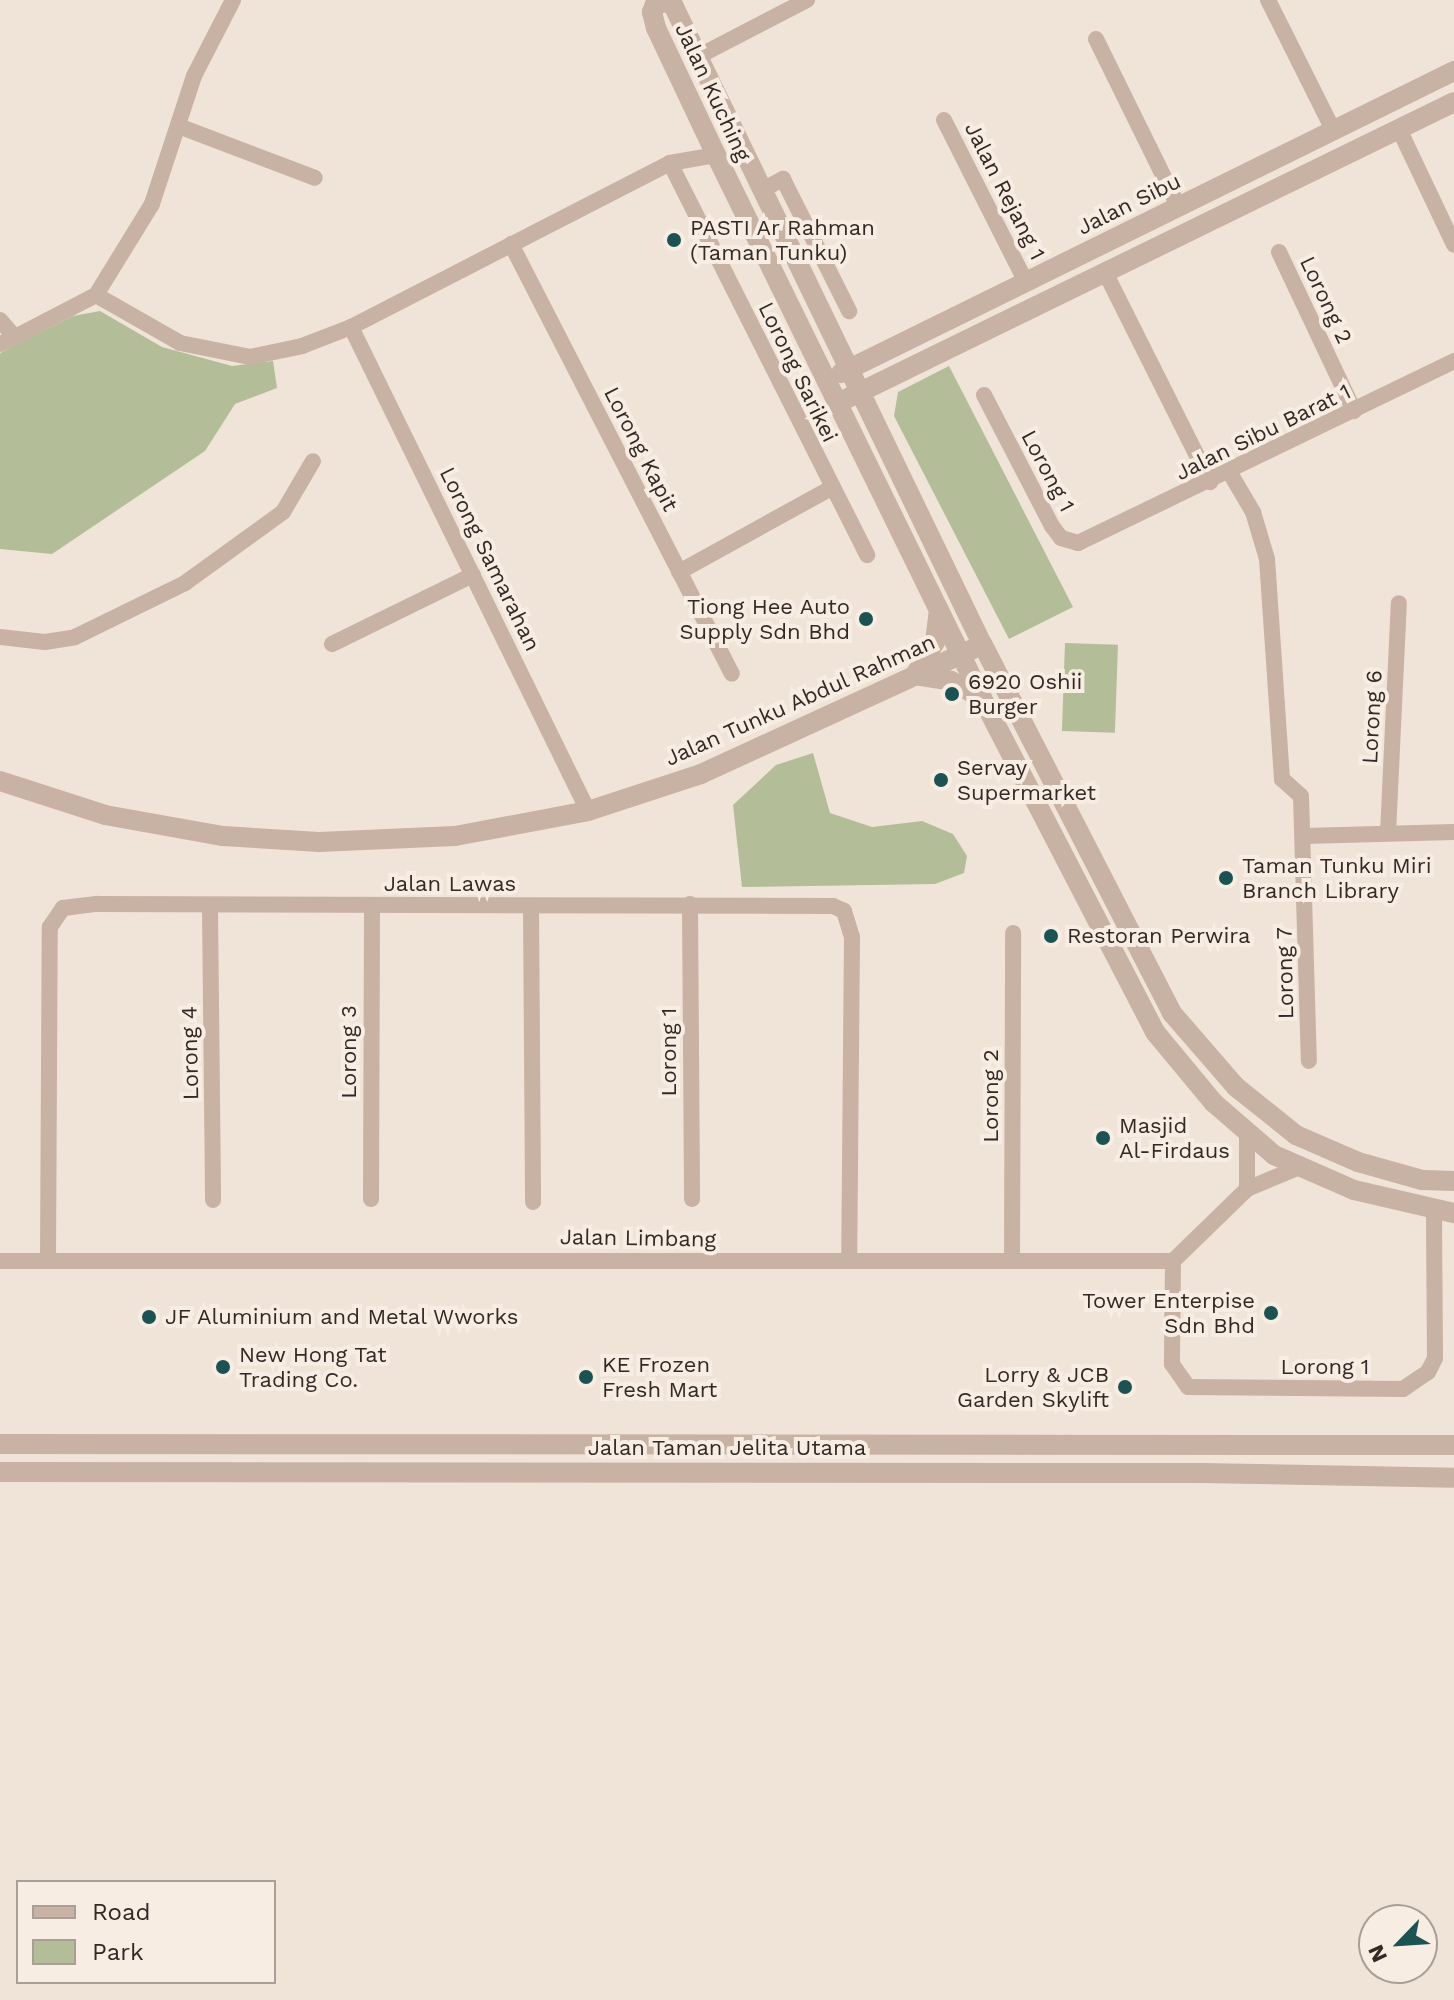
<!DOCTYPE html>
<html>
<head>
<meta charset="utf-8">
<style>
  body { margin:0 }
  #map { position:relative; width:1454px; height:2000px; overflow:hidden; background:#f0e3d7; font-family:"Work Sans",sans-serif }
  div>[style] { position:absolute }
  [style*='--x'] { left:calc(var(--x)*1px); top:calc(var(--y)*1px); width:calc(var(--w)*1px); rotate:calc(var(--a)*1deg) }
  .green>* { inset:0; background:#b3be98; transform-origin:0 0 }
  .minor>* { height:16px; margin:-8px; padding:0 8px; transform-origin:8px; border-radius:8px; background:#c7b2a4 }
  .tertiary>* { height:20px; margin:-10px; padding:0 10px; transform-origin:10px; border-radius:10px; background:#c7b2a4 }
  .dots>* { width:22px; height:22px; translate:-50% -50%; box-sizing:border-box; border:4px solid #f8ede3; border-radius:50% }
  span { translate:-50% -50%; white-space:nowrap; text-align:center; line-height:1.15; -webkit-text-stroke:8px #f8ede3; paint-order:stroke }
  .street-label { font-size:22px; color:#332925 }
  .poi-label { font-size:22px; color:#332925 }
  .left { translate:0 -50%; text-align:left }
  .right { translate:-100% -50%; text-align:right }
  .legend { position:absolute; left:16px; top:1880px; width:260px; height:104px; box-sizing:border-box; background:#f8ede3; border:2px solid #a99f97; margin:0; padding:10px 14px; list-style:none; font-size:24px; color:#332925 }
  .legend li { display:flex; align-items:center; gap:16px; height:40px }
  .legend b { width:40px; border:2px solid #a99f97 }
  .north { position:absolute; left:1358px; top:1904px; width:80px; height:80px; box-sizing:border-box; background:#f8ede3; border:2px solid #a99f97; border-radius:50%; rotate:245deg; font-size:22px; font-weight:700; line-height:32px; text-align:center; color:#332925 }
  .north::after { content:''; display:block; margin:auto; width:28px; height:36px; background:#1c5252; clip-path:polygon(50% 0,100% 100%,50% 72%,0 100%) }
</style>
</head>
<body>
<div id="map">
  <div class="green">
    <div style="clip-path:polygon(100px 311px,162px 347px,232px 366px,273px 361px,277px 388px,235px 404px,205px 451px,52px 554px,0 549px,0 353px,73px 316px)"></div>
    <div style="clip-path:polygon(949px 366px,1073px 607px,1009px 639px,894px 416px,898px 392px)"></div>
    <div style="left:1065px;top:643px;width:53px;height:88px;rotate:2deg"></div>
    <div style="clip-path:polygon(813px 753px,830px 813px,872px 827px,922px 821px,953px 834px,967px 856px,964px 873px,935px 884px,742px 887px,733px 805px,776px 765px)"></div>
  </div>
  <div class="minor">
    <div style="--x:233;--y:0;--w:85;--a:117.2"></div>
    <div style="--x:194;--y:76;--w:135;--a:108.2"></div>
    <div style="--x:152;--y:204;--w:107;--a:121.6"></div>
    <div style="--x:96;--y:295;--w:97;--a:29.7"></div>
    <div style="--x:180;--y:343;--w:71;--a:11.3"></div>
    <div style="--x:250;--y:357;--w:53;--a:-11.9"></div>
    <div style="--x:302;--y:346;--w:53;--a:-21.2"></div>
    <div style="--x:351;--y:327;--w:359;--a:-27.2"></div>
    <div style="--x:670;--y:163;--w:47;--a:-9.9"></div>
    <div style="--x:1268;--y:0;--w:145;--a:63.4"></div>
    <div style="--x:1096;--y:39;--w:186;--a:63.8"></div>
    <div style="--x:697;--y:57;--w:124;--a:-27.4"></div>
    <div style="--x:944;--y:120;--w:182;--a:63.2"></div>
    <div style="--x:181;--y:127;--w:143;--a:20.8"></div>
    <div style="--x:1399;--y:129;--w:128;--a:64.6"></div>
    <div style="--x:670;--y:163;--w:439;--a:63.3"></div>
    <div style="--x:762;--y:190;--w:24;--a:-28"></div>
    <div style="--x:783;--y:179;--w:148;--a:63.4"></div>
    <div style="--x:511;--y:244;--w:483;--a:62.8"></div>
    <div style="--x:1279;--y:252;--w:176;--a:64.7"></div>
    <div style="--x:1105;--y:272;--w:235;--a:63.4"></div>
    <div style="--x:0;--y:320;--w:23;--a:49"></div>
    <div style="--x:15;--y:337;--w:91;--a:-27.4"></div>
    <div style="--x:351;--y:327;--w:539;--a:63.91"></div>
    <div style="--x:0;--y:344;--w:17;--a:-25"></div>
    <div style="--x:984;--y:395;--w:148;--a:62.6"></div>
    <div style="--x:1052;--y:526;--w:15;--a:53"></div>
    <div style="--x:1061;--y:538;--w:18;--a:16"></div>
    <div style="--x:1078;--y:543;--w:418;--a:-25.8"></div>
    <div style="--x:1230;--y:473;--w:45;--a:59.5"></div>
    <div style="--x:1253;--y:512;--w:49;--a:73.4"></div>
    <div style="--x:1267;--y:559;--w:221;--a:86.1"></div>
    <div style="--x:1282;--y:779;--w:25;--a:42"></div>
    <div style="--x:1301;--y:796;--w:265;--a:88.3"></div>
    <div style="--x:679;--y:572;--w:174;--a:-28.9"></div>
    <div style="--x:0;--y:637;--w:45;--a:6.3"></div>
    <div style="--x:45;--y:642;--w:30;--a:-9"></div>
    <div style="--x:75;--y:637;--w:123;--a:-26.1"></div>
    <div style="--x:185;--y:583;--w:121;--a:-35.9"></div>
    <div style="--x:283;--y:512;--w:59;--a:-59.5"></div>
    <div style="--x:332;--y:644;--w:157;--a:-26.1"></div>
    <div style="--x:1388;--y:833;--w:230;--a:-87.3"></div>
    <div style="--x:1304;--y:836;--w:150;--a:-1.5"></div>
    <div style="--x:690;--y:904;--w:295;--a:89.6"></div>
    <div style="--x:531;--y:906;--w:296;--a:89.6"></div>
    <div style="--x:210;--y:907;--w:293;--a:89.4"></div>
    <div style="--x:1247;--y:1189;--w:56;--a:-90"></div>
    <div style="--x:371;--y:1199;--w:293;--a:-89.8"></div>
    <div style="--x:48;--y:1260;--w:333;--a:-89.7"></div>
    <div style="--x:50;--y:927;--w:23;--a:-56"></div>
    <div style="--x:63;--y:908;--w:34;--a:-7"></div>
    <div style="--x:97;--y:904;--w:736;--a:0.16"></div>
    <div style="--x:833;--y:906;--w:12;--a:24"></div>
    <div style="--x:844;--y:911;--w:27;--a:73"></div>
    <div style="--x:852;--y:937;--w:323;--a:90.5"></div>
    <div style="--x:1012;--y:1260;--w:327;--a:-89.8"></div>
    <div style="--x:0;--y:1261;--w:1173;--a:0"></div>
    <div style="--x:1173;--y:1261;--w:103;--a:-44.2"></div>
    <div style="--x:1247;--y:1189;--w:54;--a:-22.8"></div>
    <div style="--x:1173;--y:1261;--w:103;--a:90.6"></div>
    <div style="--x:1172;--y:1364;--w:28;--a:55"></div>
    <div style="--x:1188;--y:1387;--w:215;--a:0.5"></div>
    <div style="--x:1403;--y:1389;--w:30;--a:-34"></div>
    <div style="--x:1428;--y:1372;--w:16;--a:-63"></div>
    <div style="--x:1435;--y:1358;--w:146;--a:-90.4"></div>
  </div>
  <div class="tertiary">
    <div style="--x:841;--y:373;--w:683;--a:-26.23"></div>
    <div style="--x:848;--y:398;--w:674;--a:-26.03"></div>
    <div style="--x:915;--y:675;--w:36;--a:9"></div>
    <div style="--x:951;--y:681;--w:35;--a:29"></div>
    <div style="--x:915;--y:675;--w:39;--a:-59"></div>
    <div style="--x:935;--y:642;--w:32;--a:-83"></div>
    <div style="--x:0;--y:781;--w:110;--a:17.9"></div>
    <div style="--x:105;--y:815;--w:120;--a:10.1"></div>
    <div style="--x:223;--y:836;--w:96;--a:3.6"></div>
    <div style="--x:319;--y:842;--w:136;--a:-2.5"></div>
    <div style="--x:455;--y:836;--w:135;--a:-10.6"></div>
    <div style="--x:588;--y:811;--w:119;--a:-18.1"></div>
    <div style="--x:701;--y:774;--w:299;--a:-24.7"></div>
    <div style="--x:1454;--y:1181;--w:32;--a:-178"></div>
    <div style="--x:1422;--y:1180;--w:66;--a:-164.3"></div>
    <div style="--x:1358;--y:1162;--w:68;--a:-156.5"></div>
    <div style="--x:1296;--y:1135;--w:77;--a:-141.3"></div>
    <div style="--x:1236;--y:1087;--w:98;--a:-130.9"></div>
    <div style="--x:1172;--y:1013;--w:415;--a:-117.2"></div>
    <div style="--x:982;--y:644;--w:708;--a:-115.8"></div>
    <div style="--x:674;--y:7;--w:8;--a:-130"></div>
    <div style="--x:669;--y:1;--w:15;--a:164"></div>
    <div style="--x:655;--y:5;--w:8;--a:113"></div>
    <div style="--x:652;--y:12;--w:16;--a:76"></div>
    <div style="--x:656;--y:28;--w:140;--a:64.7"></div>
    <div style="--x:716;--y:155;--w:605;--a:63.9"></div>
    <div style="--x:982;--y:698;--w:376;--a:62.6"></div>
    <div style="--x:1155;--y:1032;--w:92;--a:50.3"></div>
    <div style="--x:1214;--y:1103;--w:79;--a:40.9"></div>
    <div style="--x:1274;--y:1155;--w:87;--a:23.6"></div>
    <div style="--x:1354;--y:1190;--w:103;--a:13"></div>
    <div style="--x:0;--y:1444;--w:1454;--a:0.04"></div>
    <div style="--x:0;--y:1472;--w:1201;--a:0.05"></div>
    <div style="--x:1201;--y:1473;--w:253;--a:1.1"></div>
  </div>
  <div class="dots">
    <div style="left:674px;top:240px;background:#1c5252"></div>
    <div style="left:866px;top:619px;background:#1c5252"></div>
    <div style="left:952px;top:694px;background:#1c5252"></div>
    <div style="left:941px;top:780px;background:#1c5252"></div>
    <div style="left:1226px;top:878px;background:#1c5252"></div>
    <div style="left:1051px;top:936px;background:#1c5252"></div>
    <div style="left:1103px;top:1138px;background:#1c5252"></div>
    <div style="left:1271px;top:1313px;background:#1c5252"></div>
    <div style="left:149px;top:1317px;background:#1c5252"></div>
    <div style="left:223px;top:1367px;background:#1c5252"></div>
    <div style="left:586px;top:1377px;background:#1c5252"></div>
    <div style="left:1125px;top:1387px;background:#1c5252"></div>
  </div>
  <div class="street-label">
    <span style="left:713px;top:92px;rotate:65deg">Jalan Kuching</span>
    <span style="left:1005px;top:191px;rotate:63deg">Jalan Rejang 1</span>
    <span style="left:1129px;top:204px;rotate:-26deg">Jalan Sibu</span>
    <span style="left:1326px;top:300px;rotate:65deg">Lorong 2</span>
    <span style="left:798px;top:372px;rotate:64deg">Lorong Sarikei</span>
    <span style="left:1263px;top:432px;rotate:-26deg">Jalan Sibu Barat 1</span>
    <span style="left:641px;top:449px;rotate:63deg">Lorong Kapit</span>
    <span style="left:1048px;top:471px;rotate:62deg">Lorong 1</span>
    <span style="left:490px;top:559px;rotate:64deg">Lorong Samarahan</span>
    <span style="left:800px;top:700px;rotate:-24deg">Jalan Tunku Abdul Rahman</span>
    <span style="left:1372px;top:717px;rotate:-87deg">Lorong 6</span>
    <span style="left:450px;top:884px">Jalan Lawas</span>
    <span style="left:1285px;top:973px;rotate:-91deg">Lorong 7</span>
    <span style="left:349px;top:1052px;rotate:-90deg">Lorong 3</span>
    <span style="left:669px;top:1052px;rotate:-90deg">Lorong 1</span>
    <span style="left:190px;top:1053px;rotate:-91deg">Lorong 4</span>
    <span style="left:991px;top:1096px;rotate:-90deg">Lorong 2</span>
    <span style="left:638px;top:1238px;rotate:1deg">Jalan Limbang</span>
    <span style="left:1325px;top:1367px">Lorong 1</span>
    <span style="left:727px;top:1448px">Jalan Taman Jelita Utama</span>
  </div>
  <div class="poi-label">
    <span class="left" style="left:690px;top:240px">PASTI Ar Rahman<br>(Taman Tunku)</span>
    <span class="right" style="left:850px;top:619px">Tiong Hee Auto<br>Supply Sdn Bhd</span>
    <span class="left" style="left:968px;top:694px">6920 Oshii<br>Burger</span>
    <span class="left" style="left:957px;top:780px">Servay<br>Supermarket</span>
    <span class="left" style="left:1242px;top:878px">Taman Tunku Miri<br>Branch Library</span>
    <span class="left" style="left:1067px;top:936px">Restoran Perwira</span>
    <span class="left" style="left:1119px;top:1138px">Masjid<br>Al-Firdaus</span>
    <span class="right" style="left:1255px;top:1313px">Tower Enterpise<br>Sdn Bhd</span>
    <span class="left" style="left:165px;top:1317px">JF Aluminium and Metal Wworks</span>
    <span class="left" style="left:239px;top:1367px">New Hong Tat<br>Trading Co.</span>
    <span class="left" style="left:602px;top:1377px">KE Frozen<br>Fresh Mart</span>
    <span class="right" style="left:1109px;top:1387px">Lorry &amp; JCB<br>Garden Skylift</span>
  </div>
  <ul class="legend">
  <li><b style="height:10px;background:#c7b2a4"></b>Road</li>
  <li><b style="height:22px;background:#b3be98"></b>Park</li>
  </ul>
  <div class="north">N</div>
</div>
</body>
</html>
